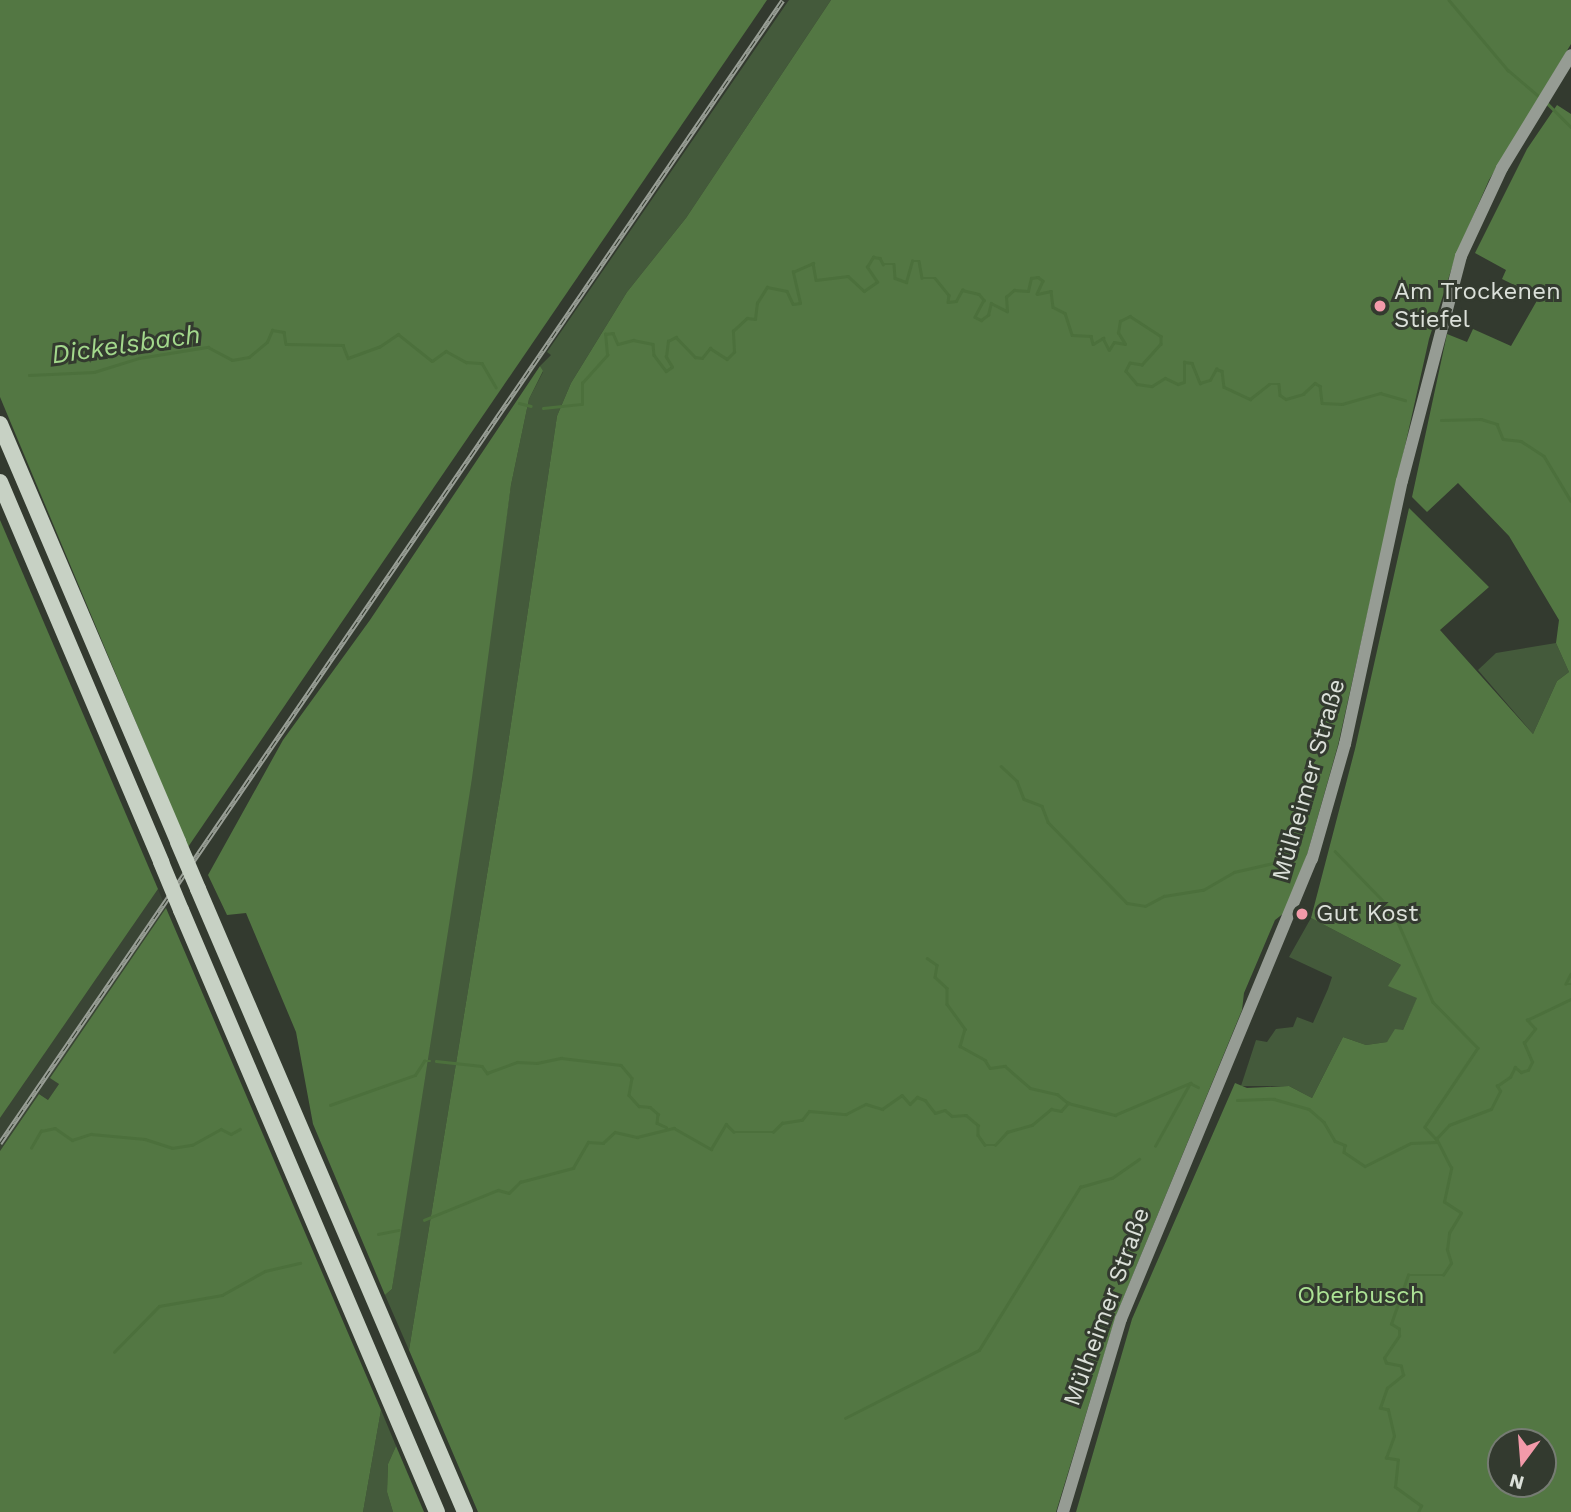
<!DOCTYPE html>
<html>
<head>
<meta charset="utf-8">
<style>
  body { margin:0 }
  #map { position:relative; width:1571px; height:1512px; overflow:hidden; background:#333a2f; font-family:"Work Sans",sans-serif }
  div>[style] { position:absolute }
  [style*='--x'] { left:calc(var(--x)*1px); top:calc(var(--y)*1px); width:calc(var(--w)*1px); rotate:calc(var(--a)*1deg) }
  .built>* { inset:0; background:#3a4535 }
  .green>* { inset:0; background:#445a3b }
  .forest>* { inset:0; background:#537743 }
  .stream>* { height:2.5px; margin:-1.25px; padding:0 1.25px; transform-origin:1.25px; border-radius:1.25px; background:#4c703c }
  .secondary>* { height:12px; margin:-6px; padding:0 6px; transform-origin:6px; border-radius:6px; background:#969c94 }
  .motorway>* { height:16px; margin:-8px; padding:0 8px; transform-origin:8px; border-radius:8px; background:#c7d1c4 }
  .rail>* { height:5px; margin-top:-2.5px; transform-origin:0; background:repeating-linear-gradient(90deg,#333a2f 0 8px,#999f96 0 16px); box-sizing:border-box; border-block:2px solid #999f96 }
  .motorway-bridge>* { height:16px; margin:-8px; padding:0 8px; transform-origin:8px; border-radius:8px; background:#c7d1c4 }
  .dots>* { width:19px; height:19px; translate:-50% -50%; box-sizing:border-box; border:4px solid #333a2f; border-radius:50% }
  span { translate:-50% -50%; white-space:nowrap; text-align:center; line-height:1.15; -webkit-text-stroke:6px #333a2f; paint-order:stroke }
  .poi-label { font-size:24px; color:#dbe0d9 }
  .left { translate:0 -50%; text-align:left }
  .street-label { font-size:24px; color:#dbe0d9 }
  .park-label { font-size:24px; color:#ace295 }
  .water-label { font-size:26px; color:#a3d88c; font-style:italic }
  .north { position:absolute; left:1487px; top:1428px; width:70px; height:70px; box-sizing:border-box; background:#333a2f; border:2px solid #767c73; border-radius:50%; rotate:196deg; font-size:19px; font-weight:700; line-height:28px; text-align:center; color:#dbe0d9 }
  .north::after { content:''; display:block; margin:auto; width:24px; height:32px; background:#f39aaa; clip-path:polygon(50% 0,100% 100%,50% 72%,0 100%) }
</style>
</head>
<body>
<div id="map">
  <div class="built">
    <div style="clip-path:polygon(158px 889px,166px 908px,51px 1077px,59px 1084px,48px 1100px,39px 1094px,0 1151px,0 1118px)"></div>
  </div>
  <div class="green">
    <div style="clip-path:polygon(789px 0,831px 0,686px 218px,627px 292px,571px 383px,557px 416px,503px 777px,409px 1350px,385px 1295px,392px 1289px,511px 485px,529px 399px,543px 372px,540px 366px,551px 355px,547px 352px)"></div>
    <div style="clip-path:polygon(1556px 643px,1569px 672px,1557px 681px,1533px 734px,1478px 670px,1496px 653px)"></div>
    <div style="clip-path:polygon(1311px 918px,1401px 965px,1418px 997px,1403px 1030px,1387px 1042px,1366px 1045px,1343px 1037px,1312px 1098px,1289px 1086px,1241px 1086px,1256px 1040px,1267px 1042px,1276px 1029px,1293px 1027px,1297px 1017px,1313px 1023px,1328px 989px,1332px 977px,1289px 957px)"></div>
    <div style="clip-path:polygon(381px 1410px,396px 1446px,388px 1464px,387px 1492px,393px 1512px,363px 1512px)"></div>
  </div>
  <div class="forest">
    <div style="clip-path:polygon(0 0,767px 0,188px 847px,0 397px)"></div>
    <div style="clip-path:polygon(831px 0,1571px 0,1571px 44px,1489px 180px,1456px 255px,1429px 339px,1338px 745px,1307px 855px,1284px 913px,1275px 920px,1244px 993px,1242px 1010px,1116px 1316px,1056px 1512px,478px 1512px,409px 1350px,503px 777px,557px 416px,571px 383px,627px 292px,686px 218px)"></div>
    <div style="clip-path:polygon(evenodd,1557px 105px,1571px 114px,1571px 1512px,1076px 1512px,1132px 1319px,1235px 1083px,1247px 1088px,1289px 1086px,1312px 1098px,1343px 1037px,1366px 1045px,1387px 1042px,1395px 1029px,1403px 1030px,1417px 998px,1388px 986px,1401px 965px,1311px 918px,1355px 749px,1409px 508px,1489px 587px,1440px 630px,1533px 734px,1557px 681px,1569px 672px,1556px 643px,1559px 620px,1509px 536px,1458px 483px,1427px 512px,1412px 497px,1447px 334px,1467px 342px,1473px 329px,1511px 346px,1539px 297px,1502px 279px,1506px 270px,1475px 253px,1527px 149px,1557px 105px,1501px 1442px,1543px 1442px,1543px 1484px,1501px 1484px,1501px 1442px)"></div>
    <div style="clip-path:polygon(540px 366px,543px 371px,529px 399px,511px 485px,472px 778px,392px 1289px,385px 1295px,313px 1124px,296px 1032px,246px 913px,227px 915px,208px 875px,283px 740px,370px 620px)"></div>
    <div style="clip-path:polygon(0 520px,158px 889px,0 1118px)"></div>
    <div style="clip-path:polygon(166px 908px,381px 1410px,363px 1512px,0 1512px,0 1151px,39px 1094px,48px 1100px,59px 1084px,50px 1078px)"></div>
    <div style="clip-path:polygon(396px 1446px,424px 1512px,393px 1512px,387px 1492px,388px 1464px)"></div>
  </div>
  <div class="stream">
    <div style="--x:1449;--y:0;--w:92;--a:49.9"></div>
    <div style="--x:1508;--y:70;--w:43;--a:40.3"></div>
    <div style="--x:1546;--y:102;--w:35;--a:45"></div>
    <div style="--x:29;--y:375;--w:65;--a:-2.6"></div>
    <div style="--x:94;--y:372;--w:47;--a:-17.3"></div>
    <div style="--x:139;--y:358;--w:70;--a:-9.1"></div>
    <div style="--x:208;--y:347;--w:27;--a:28"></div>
    <div style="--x:232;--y:360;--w:17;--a:-10"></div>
    <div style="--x:249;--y:357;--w:23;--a:-40"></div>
    <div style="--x:267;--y:342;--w:13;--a:-67"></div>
    <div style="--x:272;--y:330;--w:12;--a:9"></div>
    <div style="--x:284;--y:332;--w:12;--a:81"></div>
    <div style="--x:286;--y:344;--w:57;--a:1"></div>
    <div style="--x:343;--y:345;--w:14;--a:69"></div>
    <div style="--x:348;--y:358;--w:33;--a:-20"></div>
    <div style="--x:379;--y:347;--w:23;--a:-34"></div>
    <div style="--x:398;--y:334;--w:43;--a:38.5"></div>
    <div style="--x:432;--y:361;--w:17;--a:-36"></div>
    <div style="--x:446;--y:351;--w:23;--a:29"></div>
    <div style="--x:466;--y:362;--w:16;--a:4"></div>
    <div style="--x:482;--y:363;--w:28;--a:60"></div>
    <div style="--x:519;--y:403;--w:12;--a:14"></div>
    <div style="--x:543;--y:408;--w:39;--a:-6"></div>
    <div style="--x:582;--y:404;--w:21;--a:-90"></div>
    <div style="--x:582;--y:383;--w:38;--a:-48"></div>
    <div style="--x:607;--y:355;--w:21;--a:-95"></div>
    <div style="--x:605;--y:334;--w:8;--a:-7"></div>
    <div style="--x:613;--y:333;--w:12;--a:66"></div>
    <div style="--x:618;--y:344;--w:16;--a:-15"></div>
    <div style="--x:633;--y:340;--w:20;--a:11"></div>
    <div style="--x:653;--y:344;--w:11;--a:85"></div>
    <div style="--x:654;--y:355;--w:20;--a:53"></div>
    <div style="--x:666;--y:371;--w:7;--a:-34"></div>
    <div style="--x:672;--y:367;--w:12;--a:-121"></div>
    <div style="--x:666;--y:357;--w:16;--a:-83"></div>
    <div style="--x:668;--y:341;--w:9;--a:-27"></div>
    <div style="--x:676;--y:337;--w:28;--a:46"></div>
    <div style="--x:695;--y:357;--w:7;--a:8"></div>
    <div style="--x:702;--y:358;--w:13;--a:-51"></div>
    <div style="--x:710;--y:348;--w:20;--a:33"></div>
    <div style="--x:727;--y:359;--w:10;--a:-45"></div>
    <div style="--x:734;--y:352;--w:21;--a:-93"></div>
    <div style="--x:733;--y:331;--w:19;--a:-43"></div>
    <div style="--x:747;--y:318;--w:8;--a:7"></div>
    <div style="--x:755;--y:319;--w:16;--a:-83"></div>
    <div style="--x:757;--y:303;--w:19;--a:-58"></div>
    <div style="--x:767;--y:287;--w:20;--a:11"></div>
    <div style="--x:787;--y:291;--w:14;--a:65"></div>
    <div style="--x:793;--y:304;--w:7;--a:-8"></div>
    <div style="--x:800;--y:303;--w:32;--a:-103"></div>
    <div style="--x:793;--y:272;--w:22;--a:-24"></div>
    <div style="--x:813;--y:263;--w:17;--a:80"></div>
    <div style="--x:816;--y:280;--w:32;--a:-7"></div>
    <div style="--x:848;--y:276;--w:22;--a:43"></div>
    <div style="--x:864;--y:291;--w:16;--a:-35"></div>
    <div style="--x:877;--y:282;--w:18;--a:-124"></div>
    <div style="--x:867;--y:267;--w:12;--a:-59"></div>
    <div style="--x:873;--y:257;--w:7;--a:8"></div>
    <div style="--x:880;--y:258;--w:7;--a:63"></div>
    <div style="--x:883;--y:264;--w:11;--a:0"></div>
    <div style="--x:894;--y:264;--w:14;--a:86"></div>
    <div style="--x:895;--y:278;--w:12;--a:20"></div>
    <div style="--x:906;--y:282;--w:22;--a:-74"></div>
    <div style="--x:912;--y:261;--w:7;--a:0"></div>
    <div style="--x:919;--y:261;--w:17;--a:80"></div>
    <div style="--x:922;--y:278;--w:13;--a:0"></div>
    <div style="--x:935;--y:278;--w:22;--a:51"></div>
    <div style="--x:949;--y:295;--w:7;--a:98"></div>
    <div style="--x:948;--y:302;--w:8;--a:-7"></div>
    <div style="--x:956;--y:301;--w:13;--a:-61"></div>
    <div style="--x:962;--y:290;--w:17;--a:13"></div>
    <div style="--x:979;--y:294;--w:8;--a:50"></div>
    <div style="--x:984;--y:300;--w:19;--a:118"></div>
    <div style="--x:975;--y:317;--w:7;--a:27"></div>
    <div style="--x:981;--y:320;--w:9;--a:-36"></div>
    <div style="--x:988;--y:315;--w:12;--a:-76"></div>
    <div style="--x:991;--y:303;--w:18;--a:27"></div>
    <div style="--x:1007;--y:311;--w:14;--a:-94"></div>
    <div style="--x:1006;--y:297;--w:11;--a:-41"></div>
    <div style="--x:1014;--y:290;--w:14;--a:4"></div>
    <div style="--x:1028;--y:291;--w:13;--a:-77"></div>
    <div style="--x:1031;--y:278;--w:7;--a:-8"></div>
    <div style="--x:1038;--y:277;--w:6;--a:39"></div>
    <div style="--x:1043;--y:281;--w:14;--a:115"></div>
    <div style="--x:1037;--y:294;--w:14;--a:-12"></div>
    <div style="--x:1051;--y:291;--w:16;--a:83"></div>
    <div style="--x:1053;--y:307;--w:13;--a:27"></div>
    <div style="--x:1065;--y:313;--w:23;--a:72"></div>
    <div style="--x:1072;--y:335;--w:19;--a:3"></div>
    <div style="--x:1091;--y:336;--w:8;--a:76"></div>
    <div style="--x:1093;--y:344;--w:12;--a:-31"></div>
    <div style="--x:1103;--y:338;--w:13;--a:63"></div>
    <div style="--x:1109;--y:350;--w:9;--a:-58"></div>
    <div style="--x:1114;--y:342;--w:11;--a:10"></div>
    <div style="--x:1125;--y:344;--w:13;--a:-122"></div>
    <div style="--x:1118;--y:333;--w:12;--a:-81"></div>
    <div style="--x:1120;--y:321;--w:11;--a:-27"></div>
    <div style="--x:1130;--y:316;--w:37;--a:33"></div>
    <div style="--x:1161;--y:336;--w:8;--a:90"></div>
    <div style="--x:1161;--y:344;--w:28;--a:132"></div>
    <div style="--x:1142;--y:365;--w:12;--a:-171"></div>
    <div style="--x:1130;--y:363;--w:9;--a:117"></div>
    <div style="--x:1126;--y:371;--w:17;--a:50"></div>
    <div style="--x:1137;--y:384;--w:15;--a:8"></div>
    <div style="--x:1152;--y:386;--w:15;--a:-32"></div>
    <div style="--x:1165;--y:378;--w:14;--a:25"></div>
    <div style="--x:1178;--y:384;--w:6;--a:-18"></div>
    <div style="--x:1184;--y:382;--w:20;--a:-90"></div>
    <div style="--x:1184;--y:362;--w:8;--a:7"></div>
    <div style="--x:1192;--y:363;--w:22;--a:68"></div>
    <div style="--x:1200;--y:383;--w:10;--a:-17"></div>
    <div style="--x:1210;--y:380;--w:13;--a:-61"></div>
    <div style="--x:1216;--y:369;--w:6;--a:18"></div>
    <div style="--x:1222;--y:371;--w:16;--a:83"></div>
    <div style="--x:1224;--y:387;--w:29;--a:25"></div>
    <div style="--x:1250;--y:399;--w:24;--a:-38"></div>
    <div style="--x:1269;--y:384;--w:10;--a:0"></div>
    <div style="--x:1279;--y:384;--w:11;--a:85"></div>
    <div style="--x:1280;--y:395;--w:7;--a:34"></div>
    <div style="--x:1286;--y:399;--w:18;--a:-16"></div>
    <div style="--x:1303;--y:394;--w:16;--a:-43"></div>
    <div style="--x:1315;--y:383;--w:6;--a:31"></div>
    <div style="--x:1320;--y:386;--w:17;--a:83"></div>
    <div style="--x:1322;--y:403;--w:20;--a:3"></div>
    <div style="--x:1342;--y:404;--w:40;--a:-16"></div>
    <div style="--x:1380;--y:393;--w:26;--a:16"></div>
    <div style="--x:1441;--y:420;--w:40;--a:-1.4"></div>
    <div style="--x:1481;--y:419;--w:17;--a:17"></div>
    <div style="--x:1497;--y:424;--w:16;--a:68"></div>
    <div style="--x:1503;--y:439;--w:18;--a:6"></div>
    <div style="--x:1521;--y:441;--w:27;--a:33"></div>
    <div style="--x:1544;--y:456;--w:52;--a:59"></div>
    <div style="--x:1001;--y:766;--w:22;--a:43"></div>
    <div style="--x:1017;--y:781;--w:19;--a:69"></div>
    <div style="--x:1024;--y:799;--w:19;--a:21"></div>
    <div style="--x:1042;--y:806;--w:17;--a:69"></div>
    <div style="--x:1048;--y:822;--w:113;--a:45.7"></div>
    <div style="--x:1127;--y:903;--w:18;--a:9"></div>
    <div style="--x:1145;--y:906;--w:21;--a:-28"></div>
    <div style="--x:1164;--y:896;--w:39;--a:-9"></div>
    <div style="--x:1203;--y:890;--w:36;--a:-30"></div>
    <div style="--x:1234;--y:872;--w:49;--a:-12.9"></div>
    <div style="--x:1282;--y:861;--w:32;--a:-58"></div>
    <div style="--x:1335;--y:851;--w:83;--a:46"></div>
    <div style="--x:1393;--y:911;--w:99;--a:66.3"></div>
    <div style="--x:1433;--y:1002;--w:64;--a:45.6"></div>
    <div style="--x:1478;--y:1048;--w:95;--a:123.9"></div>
    <div style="--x:1425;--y:1127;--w:16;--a:47"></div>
    <div style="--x:927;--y:958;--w:12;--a:35"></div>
    <div style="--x:937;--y:965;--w:12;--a:99"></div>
    <div style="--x:935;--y:977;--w:16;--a:43"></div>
    <div style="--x:947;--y:988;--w:16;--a:90"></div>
    <div style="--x:947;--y:1004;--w:31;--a:54"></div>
    <div style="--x:965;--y:1029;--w:18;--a:106"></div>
    <div style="--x:960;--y:1046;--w:29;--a:29"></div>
    <div style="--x:985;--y:1060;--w:9;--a:58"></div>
    <div style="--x:990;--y:1068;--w:15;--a:-8"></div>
    <div style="--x:1005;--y:1066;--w:33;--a:41"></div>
    <div style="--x:1030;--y:1088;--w:28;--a:13"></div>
    <div style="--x:1057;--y:1094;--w:14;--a:39"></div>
    <div style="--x:1571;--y:974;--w:11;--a:117"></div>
    <div style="--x:1566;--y:984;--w:5;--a:0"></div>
    <div style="--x:436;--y:1061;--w:46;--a:6.2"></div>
    <div style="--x:482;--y:1066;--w:9;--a:54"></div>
    <div style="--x:487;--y:1073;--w:32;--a:-20"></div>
    <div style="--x:517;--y:1062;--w:20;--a:3"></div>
    <div style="--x:537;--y:1063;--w:25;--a:-12"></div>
    <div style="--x:561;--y:1058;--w:60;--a:6.7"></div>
    <div style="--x:621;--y:1065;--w:17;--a:50"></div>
    <div style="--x:632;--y:1078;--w:17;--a:100"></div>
    <div style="--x:629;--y:1095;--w:15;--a:48"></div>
    <div style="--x:639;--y:1106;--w:11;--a:5"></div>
    <div style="--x:650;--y:1107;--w:11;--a:41"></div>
    <div style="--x:658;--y:1114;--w:9;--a:96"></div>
    <div style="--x:657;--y:1123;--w:10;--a:24"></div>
    <div style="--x:1237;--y:1100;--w:37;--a:-2"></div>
    <div style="--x:1274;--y:1099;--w:36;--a:16"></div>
    <div style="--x:1309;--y:1109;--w:20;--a:41"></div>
    <div style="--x:1324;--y:1122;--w:22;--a:60"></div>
    <div style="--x:1335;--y:1141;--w:11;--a:22"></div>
    <div style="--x:1345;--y:1145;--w:7;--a:98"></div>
    <div style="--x:1344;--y:1152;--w:25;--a:34"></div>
    <div style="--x:1365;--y:1166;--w:51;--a:-26.6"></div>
    <div style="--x:1411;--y:1143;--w:26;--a:-2"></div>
    <div style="--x:330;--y:1105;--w:90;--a:-19.4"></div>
    <div style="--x:415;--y:1075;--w:17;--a:-57"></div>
    <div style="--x:424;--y:1061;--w:6;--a:0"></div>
    <div style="--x:1155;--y:1146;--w:70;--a:-60.9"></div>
    <div style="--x:31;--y:1148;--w:20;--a:-60"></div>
    <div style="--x:41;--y:1131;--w:14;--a:-12"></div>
    <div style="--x:55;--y:1128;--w:21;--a:35"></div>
    <div style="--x:72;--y:1140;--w:20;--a:-18"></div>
    <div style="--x:91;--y:1134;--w:54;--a:5.3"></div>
    <div style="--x:145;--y:1139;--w:28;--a:18"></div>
    <div style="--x:172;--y:1148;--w:20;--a:-9"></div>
    <div style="--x:192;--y:1145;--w:33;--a:-29"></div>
    <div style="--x:221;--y:1129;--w:11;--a:27"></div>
    <div style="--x:231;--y:1134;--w:10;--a:-29"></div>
    <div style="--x:424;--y:1220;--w:80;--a:-22.1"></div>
    <div style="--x:498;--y:1190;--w:11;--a:15"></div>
    <div style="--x:509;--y:1193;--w:16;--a:-45"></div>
    <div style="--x:520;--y:1182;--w:55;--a:-14.8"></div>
    <div style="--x:573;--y:1168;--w:30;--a:-60"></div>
    <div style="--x:588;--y:1142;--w:15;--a:4"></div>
    <div style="--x:603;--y:1143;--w:16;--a:-43"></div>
    <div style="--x:615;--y:1132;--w:23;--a:13"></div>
    <div style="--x:637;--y:1137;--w:38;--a:-14"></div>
    <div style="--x:674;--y:1128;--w:43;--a:29.6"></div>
    <div style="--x:711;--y:1149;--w:29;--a:-59"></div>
    <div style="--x:726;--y:1124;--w:11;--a:45"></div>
    <div style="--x:734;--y:1132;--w:39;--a:0"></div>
    <div style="--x:773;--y:1132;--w:13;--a:-45"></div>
    <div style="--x:782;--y:1123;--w:20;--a:-9"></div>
    <div style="--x:802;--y:1120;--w:11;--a:-52"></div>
    <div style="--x:809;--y:1111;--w:37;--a:5"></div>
    <div style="--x:846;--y:1114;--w:22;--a:-27"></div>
    <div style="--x:866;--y:1104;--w:17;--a:17"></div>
    <div style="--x:882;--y:1109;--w:24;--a:-35"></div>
    <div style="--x:902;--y:1095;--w:12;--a:48"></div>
    <div style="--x:910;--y:1104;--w:10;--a:-45"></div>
    <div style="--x:917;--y:1097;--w:9;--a:21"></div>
    <div style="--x:925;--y:1100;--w:16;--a:52"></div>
    <div style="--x:935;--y:1113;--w:10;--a:-17"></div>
    <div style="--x:945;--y:1110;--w:9;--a:41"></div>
    <div style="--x:952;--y:1116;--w:14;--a:-4"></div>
    <div style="--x:966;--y:1115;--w:16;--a:40"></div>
    <div style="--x:978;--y:1125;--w:10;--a:90"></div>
    <div style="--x:978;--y:1135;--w:12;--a:55"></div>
    <div style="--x:985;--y:1145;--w:10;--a:0"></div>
    <div style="--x:995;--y:1145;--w:18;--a:-47"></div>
    <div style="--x:1007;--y:1132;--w:26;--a:-16"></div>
    <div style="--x:1032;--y:1125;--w:25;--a:-40"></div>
    <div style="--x:1051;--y:1109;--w:10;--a:11"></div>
    <div style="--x:1061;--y:1111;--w:11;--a:-49"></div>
    <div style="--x:1068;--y:1103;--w:49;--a:14.3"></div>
    <div style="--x:1115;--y:1115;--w:82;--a:-23.1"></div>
    <div style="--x:1190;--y:1083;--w:9;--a:27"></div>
    <div style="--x:378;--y:1234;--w:21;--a:-11"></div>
    <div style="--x:114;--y:1352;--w:64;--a:-45.6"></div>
    <div style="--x:159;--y:1306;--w:64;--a:-9.9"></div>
    <div style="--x:222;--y:1295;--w:49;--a:-29.2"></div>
    <div style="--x:265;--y:1271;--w:36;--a:-13"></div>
    <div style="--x:845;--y:1418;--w:150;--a:-26.9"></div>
    <div style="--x:979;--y:1350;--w:192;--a:-58.2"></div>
    <div style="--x:1080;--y:1187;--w:33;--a:-16"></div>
    <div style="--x:1112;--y:1178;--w:33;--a:-35"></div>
    <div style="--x:1418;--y:1512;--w:7;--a:-63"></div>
    <div style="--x:1421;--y:1506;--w:32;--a:-144"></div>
    <div style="--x:1395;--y:1487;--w:27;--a:-84"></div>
    <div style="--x:1398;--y:1460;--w:12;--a:-171"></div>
    <div style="--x:1386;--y:1458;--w:23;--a:-70"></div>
    <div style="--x:1394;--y:1436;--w:27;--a:-103"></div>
    <div style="--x:1388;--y:1410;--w:8;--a:-166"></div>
    <div style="--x:1380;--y:1408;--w:21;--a:-71"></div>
    <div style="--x:1387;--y:1388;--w:21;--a:-39"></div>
    <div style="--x:1403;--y:1375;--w:9;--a:-103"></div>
    <div style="--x:1401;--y:1366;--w:15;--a:-169"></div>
    <div style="--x:1386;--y:1363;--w:5;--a:-112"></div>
    <div style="--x:1384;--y:1358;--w:27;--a:-56"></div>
    <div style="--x:1399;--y:1336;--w:7;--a:-90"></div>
    <div style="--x:1399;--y:1329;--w:9;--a:-148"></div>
    <div style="--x:1391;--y:1324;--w:52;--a:-70.9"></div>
    <div style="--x:1408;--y:1275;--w:35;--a:0"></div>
    <div style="--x:1443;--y:1275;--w:14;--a:-56"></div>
    <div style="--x:1451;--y:1263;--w:14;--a:-107"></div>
    <div style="--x:1447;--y:1250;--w:17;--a:-83"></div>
    <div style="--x:1449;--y:1233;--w:23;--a:-59"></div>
    <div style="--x:1461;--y:1213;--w:20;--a:-147"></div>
    <div style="--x:1444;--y:1202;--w:35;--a:-78"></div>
    <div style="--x:1451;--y:1168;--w:33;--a:-117"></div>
    <div style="--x:1436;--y:1139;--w:19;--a:-47"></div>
    <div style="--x:1449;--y:1125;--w:45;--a:-20.9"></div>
    <div style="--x:1491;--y:1109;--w:20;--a:-63"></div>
    <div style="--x:1500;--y:1091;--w:6;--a:-121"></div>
    <div style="--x:1497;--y:1086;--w:16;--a:-35"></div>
    <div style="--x:1510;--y:1077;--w:11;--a:-63"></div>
    <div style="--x:1515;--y:1067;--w:8;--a:40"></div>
    <div style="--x:1521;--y:1072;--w:7;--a:-16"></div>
    <div style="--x:1528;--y:1070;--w:9;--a:-63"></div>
    <div style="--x:1532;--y:1062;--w:21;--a:-113"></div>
    <div style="--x:1524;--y:1043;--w:18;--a:-52"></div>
    <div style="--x:1535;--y:1029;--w:12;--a:-132"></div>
    <div style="--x:1527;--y:1020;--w:49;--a:-25.5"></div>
  </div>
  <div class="secondary">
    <div style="--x:1063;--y:1512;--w:202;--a:-73.3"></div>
    <div style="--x:1121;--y:1319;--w:498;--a:-67.5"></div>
    <div style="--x:1312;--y:859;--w:120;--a:-74"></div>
    <div style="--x:1345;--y:744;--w:269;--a:-77.8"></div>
    <div style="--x:1402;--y:481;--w:233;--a:-75.3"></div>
    <div style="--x:1461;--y:256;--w:97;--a:-65"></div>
    <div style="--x:1502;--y:168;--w:132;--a:-58.6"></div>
  </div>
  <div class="motorway">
    <div style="--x:0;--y:424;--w:454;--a:66.9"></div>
    <div style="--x:0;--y:482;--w:413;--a:67"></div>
    <div style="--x:198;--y:889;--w:678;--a:66.8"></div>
    <div style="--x:181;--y:910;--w:654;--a:66.96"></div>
  </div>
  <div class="rail">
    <div style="--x:0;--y:1143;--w:1385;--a:-55.59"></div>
  </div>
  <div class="motorway-bridge">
    <div style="--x:178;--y:842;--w:51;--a:66.9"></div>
    <div style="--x:161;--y:862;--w:52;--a:67.4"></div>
  </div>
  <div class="dots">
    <div style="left:1380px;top:306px;background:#f39aaa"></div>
    <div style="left:1302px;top:914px;background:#f39aaa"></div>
  </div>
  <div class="poi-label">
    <span class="left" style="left:1394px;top:306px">Am Trockenen<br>Stiefel</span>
    <span class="left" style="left:1316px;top:914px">Gut Kost</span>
  </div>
  <div class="street-label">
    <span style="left:1309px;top:780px;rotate:-74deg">Mülheimer Straße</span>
    <span style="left:1107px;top:1307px;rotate:-70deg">Mülheimer Straße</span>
  </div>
  <div class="park-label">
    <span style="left:1361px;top:1296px">Oberbusch</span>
  </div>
  <div class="water-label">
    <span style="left:126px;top:345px;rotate:-8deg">Dickelsbach</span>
  </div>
  <div class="north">N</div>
</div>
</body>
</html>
